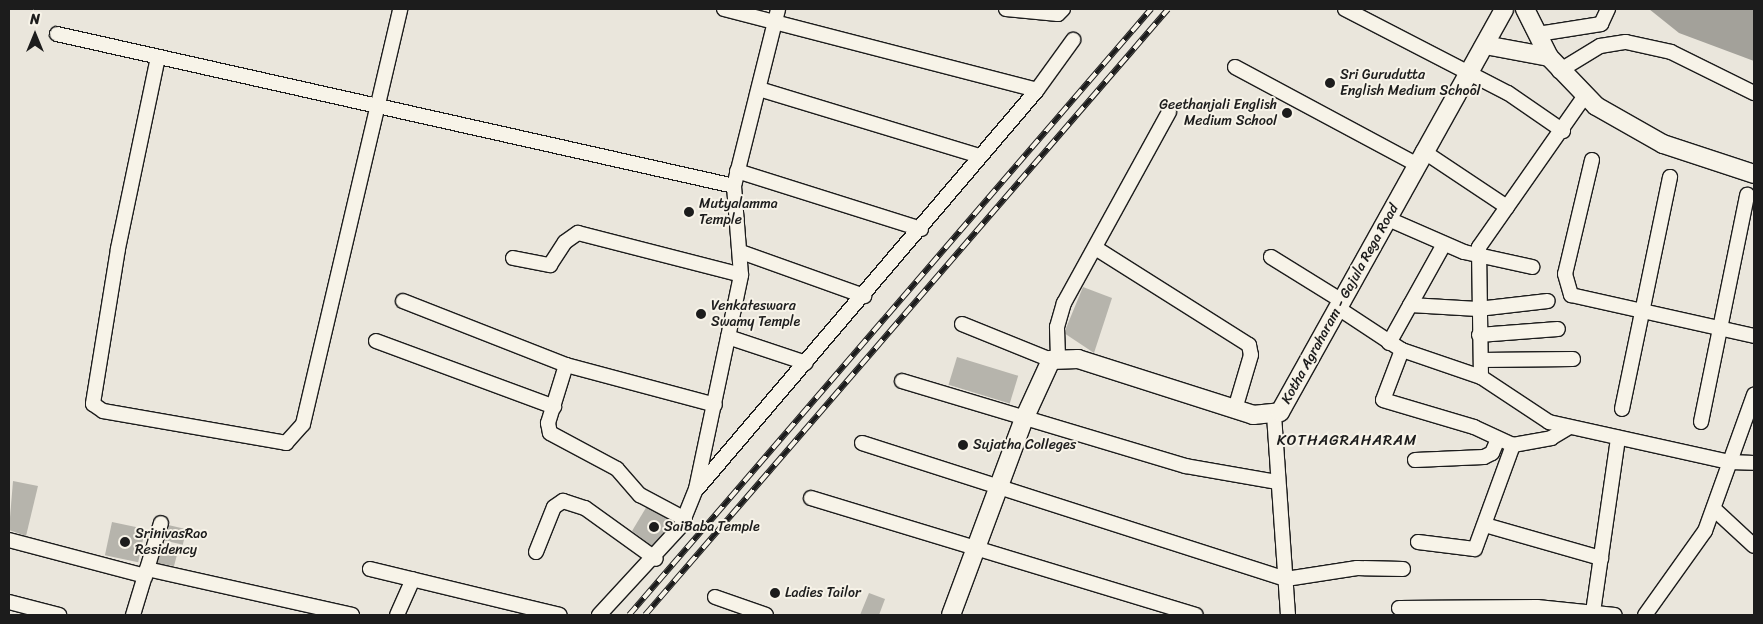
<!DOCTYPE html>
<html>
<head>
<meta charset="utf-8">
<style>
  body { margin:0 }
  #map { position:relative; width:1763px; height:624px; overflow:hidden; background:#eae6dc; font-family:Sriracha,sans-serif }
  div>[style] { position:absolute }
  [style*='--x'] { left:calc(var(--x)*1px); top:calc(var(--y)*1px); width:calc(var(--w)*1px); rotate:calc(var(--a)*1deg) }
  .water>* { inset:0; background:#a3a19a }
  .building>* { inset:0; background:#b6b4ac; transform-origin:0 0 }
  .roads { filter:drop-shadow(1px 0 #1c1c1c) drop-shadow(-1px 0 #1c1c1c) drop-shadow(0 1px #1c1c1c) drop-shadow(0 -1px #1c1c1c) }
  .minor>* { height:14px; margin:-7px; padding:0 7px; transform-origin:7px; border-radius:7px; background:#f7f3e8 }
  .major>* { height:18px; margin:-9px; padding:0 9px; transform-origin:9px; border-radius:9px; background:#f7f3e8 }
  .rail>* { height:5.5px; margin-top:-2.75px; transform-origin:0; background:repeating-linear-gradient(90deg,#f7f3e8 0 11px,#1c1c1c 0 22px); box-sizing:border-box; border-block:1px solid #1c1c1c }
  .dots>* { width:14px; height:14px; translate:-50% -50%; box-sizing:border-box; border:2px solid #f7f3e8; border-radius:50% }
  span { translate:-50% -50%; white-space:nowrap; text-align:center; line-height:1.15; -webkit-text-stroke:4px #f7f3e8; paint-order:stroke }
  .poi-label { font-size:14px; color:#1c1c1c }
  .left { translate:0 -50%; text-align:left }
  .right { translate:-100% -50%; text-align:right }
  .street-label { font-size:14px; color:#1c1c1c }
  .neighbourhood-label { font-size:15px; color:#1c1c1c; letter-spacing:1px }
  .frame { position:absolute; inset:0; border:10px solid #1c1c1c; pointer-events:none }
  .north { position:absolute; left:10px; top:10px; width:50px; height:50px; -webkit-text-stroke:4px #f7f3e8; paint-order:stroke; rotate:0deg; font-size:14px; font-weight:700; line-height:20px; text-align:center; color:#1c1c1c }
  .north::after { content:''; display:block; margin:auto; width:18px; height:22px; background:#1c1c1c; clip-path:polygon(50% 0,100% 100%,50% 72%,0 100%) }
</style>
</head>
<body>
<div id="map">
  <div class="water">
    <div style="clip-path:polygon(1649px 9px,1754px 9px,1754px 61px,1679px 33px)"></div>
  </div>
  <div class="building">
    <div style="clip-path:polygon(1083px 287px,1112px 298px,1094px 353px,1064px 333px)"></div>
    <div style="left:957px;top:357px;width:64px;height:29px;rotate:17deg"></div>
    <div style="clip-path:polygon(13px 481px,38px 486px,26px 536px,9px 530px)"></div>
    <div style="clip-path:polygon(647px 506px,676px 523px,656px 549px,632px 531px)"></div>
    <div style="left:112px;top:522px;width:34px;height:34px;rotate:12deg"></div>
    <div style="left:164px;top:524px;width:23px;height:16px;rotate:13deg"></div>
    <div style="clip-path:polygon(158px 547px,178px 551px,174px 566px,154px 563px)"></div>
    <div style="clip-path:polygon(869px 593px,885px 599px,879px 615px,860px 615px)"></div>
  </div>
  <div class="roads">
    <div class="minor">
      <div style="--x:724;--y:9;--w:323;--a:14.5"></div>
      <div style="--x:1006;--y:9;--w:52;--a:5.5"></div>
      <div style="--x:1058;--y:14;--w:7;--a:-45"></div>
      <div style="--x:1345;--y:9;--w:183;--a:27.3"></div>
      <div style="--x:1508;--y:93;--w:67;--a:34.6"></div>
      <div style="--x:57;--y:34;--w:694;--a:12.65"></div>
      <div style="--x:1538;--y:34;--w:64;--a:-9"></div>
      <div style="--x:1601;--y:24;--w:17;--a:-65"></div>
      <div style="--x:158;--y:57;--w:196;--a:101.8"></div>
      <div style="--x:118;--y:249;--w:157;--a:99.2"></div>
      <div style="--x:93;--y:404;--w:12;--a:35"></div>
      <div style="--x:103;--y:411;--w:186;--a:9.9"></div>
      <div style="--x:286;--y:443;--w:25;--a:-48"></div>
      <div style="--x:303;--y:424;--w:426;--a:-76.8"></div>
      <div style="--x:1235;--y:67;--w:205;--a:28.2"></div>
      <div style="--x:1559;--y:71;--w:48;--a:-31.4"></div>
      <div style="--x:1600;--y:46;--w:26;--a:-9"></div>
      <div style="--x:1626;--y:42;--w:46;--a:12.5"></div>
      <div style="--x:1671;--y:52;--w:93;--a:26.3"></div>
      <div style="--x:759;--y:89;--w:230;--a:16.9"></div>
      <div style="--x:1423;--y:151;--w:101;--a:33.7"></div>
      <div style="--x:1592;--y:160;--w:117;--a:103.3"></div>
      <div style="--x:1565;--y:274;--w:22;--a:74"></div>
      <div style="--x:1571;--y:295;--w:188;--a:12.6"></div>
      <div style="--x:737;--y:171;--w:193;--a:17.5"></div>
      <div style="--x:1386;--y:218;--w:85;--a:23.6"></div>
      <div style="--x:1464;--y:252;--w:70;--a:12.4"></div>
      <div style="--x:1097;--y:249;--w:180;--a:32.3"></div>
      <div style="--x:1249;--y:345;--w:10;--a:79"></div>
      <div style="--x:1251;--y:355;--w:56;--a:106.5"></div>
      <div style="--x:741;--y:252;--w:131;--a:19.7"></div>
      <div style="--x:1271;--y:257;--w:84;--a:31.8"></div>
      <div style="--x:513;--y:258;--w:38;--a:11"></div>
      <div style="--x:550;--y:265;--w:27;--a:-57"></div>
      <div style="--x:565;--y:242;--w:16;--a:-35"></div>
      <div style="--x:578;--y:233;--w:168;--a:14.4"></div>
      <div style="--x:403;--y:301;--w:175;--a:21.4"></div>
      <div style="--x:566;--y:365;--w:154;--a:15"></div>
      <div style="--x:1410;--y:305;--w:68;--a:3.4"></div>
      <div style="--x:1478;--y:309;--w:70;--a:-6.5"></div>
      <div style="--x:1338;--y:308;--w:77;--a:33.3"></div>
      <div style="--x:1402;--y:350;--w:83;--a:18.9"></div>
      <div style="--x:1481;--y:377;--w:82;--a:33.5"></div>
      <div style="--x:1549;--y:422;--w:184;--a:12.5"></div>
      <div style="--x:1729;--y:462;--w:25;--a:2"></div>
      <div style="--x:962;--y:324;--w:96;--a:22"></div>
      <div style="--x:1479;--y:335;--w:79;--a:-4.3"></div>
      <div style="--x:728;--y:337;--w:82;--a:18.4"></div>
      <div style="--x:376;--y:341;--w:190;--a:20.3"></div>
      <div style="--x:1389;--y:343;--w:113;--a:-60.9"></div>
      <div style="--x:1402;--y:350;--w:53;--a:110.8"></div>
      <div style="--x:1383;--y:400;--w:95;--a:16.5"></div>
      <div style="--x:1474;--y:427;--w:43;--a:24.8"></div>
      <div style="--x:1513;--y:445;--w:39;--a:-10"></div>
      <div style="--x:1551;--y:438;--w:21;--a:-31"></div>
      <div style="--x:1058;--y:357;--w:30;--a:-92"></div>
      <div style="--x:1057;--y:327;--w:25;--a:-74"></div>
      <div style="--x:1064;--y:303;--w:218;--a:-61.2"></div>
      <div style="--x:1481;--y:360;--w:92;--a:-0.6"></div>
      <div style="--x:566;--y:365;--w:61;--a:107.2"></div>
      <div style="--x:548;--y:423;--w:10;--a:79"></div>
      <div style="--x:550;--y:433;--w:76;--a:28.2"></div>
      <div style="--x:617;--y:469;--w:35;--a:49"></div>
      <div style="--x:640;--y:495;--w:51;--a:28.1"></div>
      <div style="--x:1481;--y:377;--w:130;--a:-90.9"></div>
      <div style="--x:1479;--y:247;--w:183;--a:-55"></div>
      <div style="--x:902;--y:381;--w:296;--a:16.7"></div>
      <div style="--x:1186;--y:466;--w:92;--a:10"></div>
      <div style="--x:1622;--y:409;--w:237;--a:-78.3"></div>
      <div style="--x:1274;--y:415;--w:200;--a:86"></div>
      <div style="--x:1701;--y:422;--w:232;--a:-78.5"></div>
      <div style="--x:862;--y:443;--w:445;--a:17.8"></div>
      <div style="--x:1286;--y:579;--w:72;--a:-8.8"></div>
      <div style="--x:1357;--y:568;--w:46;--a:1.2"></div>
      <div style="--x:1415;--y:460;--w:69;--a:-2.5"></div>
      <div style="--x:1484;--y:457;--w:9;--a:-27"></div>
      <div style="--x:1492;--y:453;--w:15;--a:-67"></div>
      <div style="--x:697;--y:489;--w:524;--a:-49.56"></div>
      <div style="--x:1037;--y:90;--w:62;--a:-54.2"></div>
      <div style="--x:811;--y:498;--w:402;--a:16.9"></div>
      <div style="--x:1714;--y:509;--w:54;--a:42.8"></div>
      <div style="--x:1485;--y:525;--w:121;--a:15.9"></div>
      <div style="--x:9;--y:540;--w:141;--a:14.8"></div>
      <div style="--x:1418;--y:542;--w:57;--a:7"></div>
      <div style="--x:1475;--y:549;--w:111;--a:-69.9"></div>
      <div style="--x:536;--y:552;--w:48;--a:-68.2"></div>
      <div style="--x:554;--y:507;--w:11;--a:-34"></div>
      <div style="--x:563;--y:501;--w:23;--a:18"></div>
      <div style="--x:585;--y:508;--w:87;--a:35.7"></div>
      <div style="--x:147;--y:569;--w:210;--a:12.6"></div>
      <div style="--x:370;--y:569;--w:195;--a:13.6"></div>
      <div style="--x:715;--y:597;--w:54;--a:19.4"></div>
      <div style="--x:9;--y:602;--w:52;--a:14.6"></div>
      <div style="--x:1399;--y:608;--w:138;--a:-0.4"></div>
      <div style="--x:1537;--y:607;--w:78;--a:5.9"></div>
      <div style="--x:1593;--y:612;--w:176;--a:-81.8"></div>
      <div style="--x:133;--y:615;--w:96;--a:-73.1"></div>
      <div style="--x:397;--y:615;--w:39;--a:-66"></div>
      <div style="--x:599;--y:615;--w:121;--a:-47.3"></div>
      <div style="--x:681;--y:526;--w:40;--a:-68"></div>
      <div style="--x:696;--y:489;--w:219;--a:-78.1"></div>
      <div style="--x:741;--y:275;--w:89;--a:-94.5"></div>
      <div style="--x:734;--y:186;--w:182;--a:-76"></div>
      <div style="--x:1645;--y:615;--w:103;--a:-54.5"></div>
      <div style="--x:1705;--y:531;--w:145;--a:-70.2"></div>
    </div>
    <div class="major">
      <div style="--x:1525;--y:9;--w:54;--a:63.4"></div>
      <div style="--x:1549;--y:57;--w:68;--a:46.2"></div>
      <div style="--x:1596;--y:106;--w:77;--a:29.6"></div>
      <div style="--x:1663;--y:144;--w:96;--a:18.2"></div>
      <div style="--x:1485;--y:45;--w:65;--a:10.6"></div>
      <div style="--x:951;--y:615;--w:209;--a:-69.6"></div>
      <div style="--x:1024;--y:419;--w:65;--a:-65.4"></div>
      <div style="--x:1051;--y:360;--w:27;--a:-2"></div>
      <div style="--x:1078;--y:359;--w:184;--a:17.7"></div>
      <div style="--x:1253;--y:415;--w:27;--a:-6"></div>
      <div style="--x:1280;--y:412;--w:461;--a:-60.9"></div>
    </div>
  </div>
  <div class="rail">
    <div style="--x:629;--y:615;--w:800;--a:-49.26"></div>
    <div style="--x:645;--y:615;--w:800;--a:-49.2"></div>
  </div>
  <div class="dots">
    <div style="left:1330px;top:83px;background:#1c1c1c"></div>
    <div style="left:1287px;top:113px;background:#1c1c1c"></div>
    <div style="left:689px;top:212px;background:#1c1c1c"></div>
    <div style="left:701px;top:314px;background:#1c1c1c"></div>
    <div style="left:963px;top:445px;background:#1c1c1c"></div>
    <div style="left:654px;top:527px;background:#1c1c1c"></div>
    <div style="left:125px;top:542px;background:#1c1c1c"></div>
    <div style="left:775px;top:593px;background:#1c1c1c"></div>
  </div>
  <div class="poi-label">
    <span class="left" style="left:1340px;top:83px">Sri Gurudutta<br>English Medium School</span>
    <span class="right" style="left:1277px;top:113px">Geethanjali English<br>Medium School</span>
    <span class="left" style="left:699px;top:212px">Mutyalamma<br>Temple</span>
    <span class="left" style="left:711px;top:314px">Venkateswara<br>Swamy Temple</span>
    <span class="left" style="left:973px;top:445px">Sujatha Colleges</span>
    <span class="left" style="left:664px;top:527px">SaiBaba Temple</span>
    <span class="left" style="left:135px;top:542px">SrinivasRao<br>Residency</span>
    <span class="left" style="left:785px;top:593px">Ladies Tailor</span>
  </div>
  <div class="street-label">
    <span style="left:1340px;top:304px;rotate:-61deg">Kotha Agraharam - Gajula Rega Road</span>
  </div>
  <div class="neighbourhood-label">
    <span style="left:1347px;top:441px">KOTHAGRAHARAM</span>
  </div>
  <div class="frame"></div>
  <div class="north">N</div>
</div>
</body>
</html>
